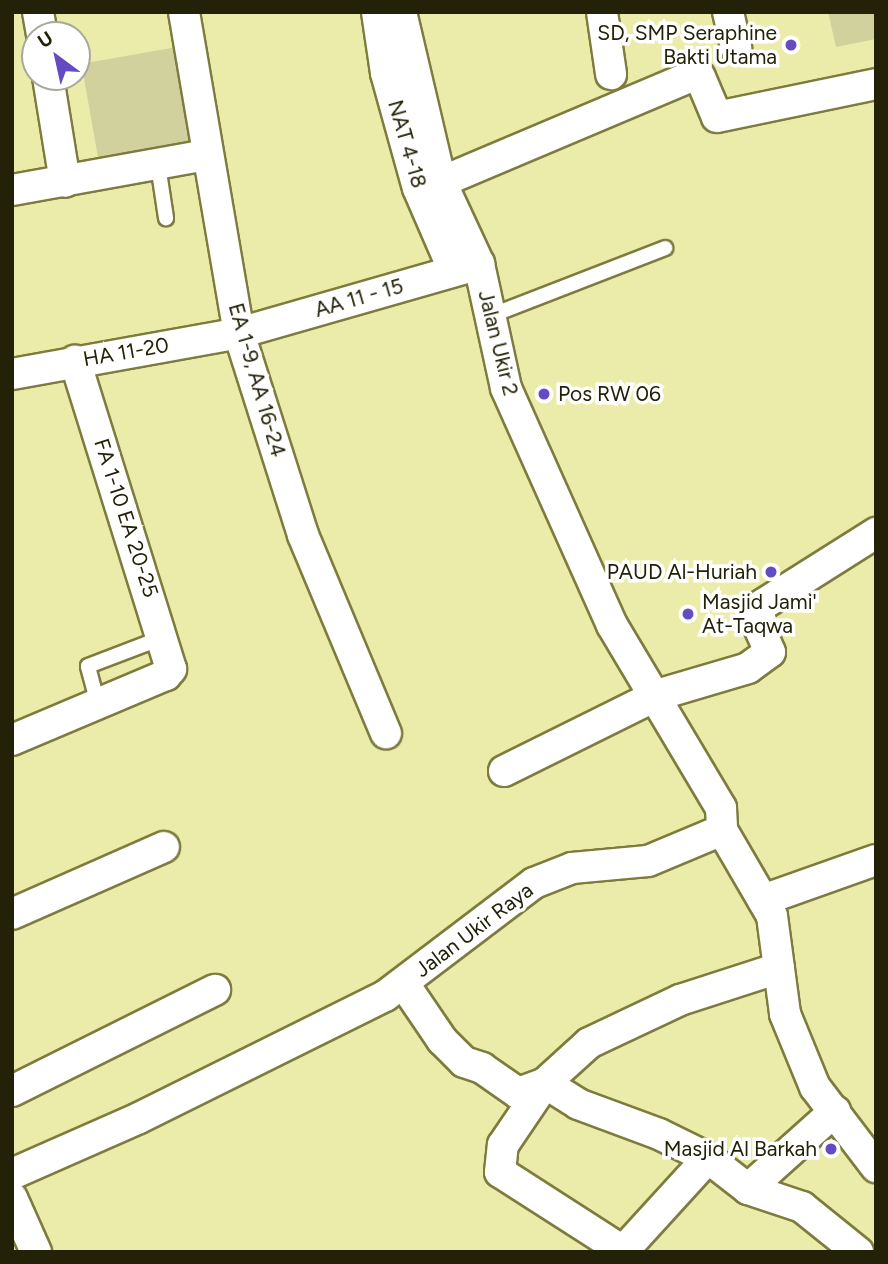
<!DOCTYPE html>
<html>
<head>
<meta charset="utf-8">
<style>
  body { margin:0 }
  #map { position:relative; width:888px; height:1264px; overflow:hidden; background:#ececaa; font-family:Figtree,sans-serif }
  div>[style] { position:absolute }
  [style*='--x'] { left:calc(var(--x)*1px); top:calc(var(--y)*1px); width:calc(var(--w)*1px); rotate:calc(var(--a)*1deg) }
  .green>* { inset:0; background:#d0d19d; transform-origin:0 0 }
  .roads { filter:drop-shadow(2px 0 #7d7c3e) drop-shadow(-2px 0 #7d7c3e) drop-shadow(0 2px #7d7c3e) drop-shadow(0 -2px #7d7c3e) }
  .service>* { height:14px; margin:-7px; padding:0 7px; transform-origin:7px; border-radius:7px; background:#fff }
  .minor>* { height:30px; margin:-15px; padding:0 15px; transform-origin:15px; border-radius:15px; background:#fff }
  .dots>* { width:19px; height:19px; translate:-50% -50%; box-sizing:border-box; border:4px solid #fff; border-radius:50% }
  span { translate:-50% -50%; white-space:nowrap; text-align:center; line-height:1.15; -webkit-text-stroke:7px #fff; paint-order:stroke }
  .poi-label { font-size:21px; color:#232208 }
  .right { translate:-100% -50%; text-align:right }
  .left { translate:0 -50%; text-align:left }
  .street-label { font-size:21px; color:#232208 }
  .frame { position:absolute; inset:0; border:14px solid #232208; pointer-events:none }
  .north { position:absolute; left:21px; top:21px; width:70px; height:70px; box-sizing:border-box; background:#fff; border:2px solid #a7a79c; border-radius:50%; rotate:327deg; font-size:19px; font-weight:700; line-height:28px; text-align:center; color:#232208 }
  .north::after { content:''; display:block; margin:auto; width:24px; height:32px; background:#644ac3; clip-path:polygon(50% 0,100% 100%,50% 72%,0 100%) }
</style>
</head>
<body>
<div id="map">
  <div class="green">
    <div style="clip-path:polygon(828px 12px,876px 12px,876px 39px,836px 47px)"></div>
    <div style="left:177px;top:47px;width:99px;height:97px;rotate:80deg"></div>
  </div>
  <div class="roads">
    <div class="service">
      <div style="--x:158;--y:165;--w:54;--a:81.4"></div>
      <div style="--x:490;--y:316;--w:188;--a:-21.2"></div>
      <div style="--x:98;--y:704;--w:39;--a:-105"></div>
      <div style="--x:88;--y:666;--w:81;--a:-20.9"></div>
    </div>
    <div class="minor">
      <div style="--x:38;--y:12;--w:23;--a:80"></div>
      <div style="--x:184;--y:12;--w:326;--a:80.3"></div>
      <div style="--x:239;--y:333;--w:212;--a:72.4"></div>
      <div style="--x:303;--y:535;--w:215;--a:67.3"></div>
      <div style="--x:377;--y:12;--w:62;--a:81.6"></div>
      <div style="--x:386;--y:73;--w:119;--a:74.5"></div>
      <div style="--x:418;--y:188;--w:90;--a:66.6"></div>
      <div style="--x:401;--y:12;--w:175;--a:76.8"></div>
      <div style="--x:441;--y:182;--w:90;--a:65.1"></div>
      <div style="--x:479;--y:264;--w:127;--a:77.7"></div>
      <div style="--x:506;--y:388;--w:260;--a:65.9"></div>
      <div style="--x:612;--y:625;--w:213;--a:59.2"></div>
      <div style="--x:721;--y:808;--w:22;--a:87"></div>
      <div style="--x:722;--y:830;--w:99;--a:59.8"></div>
      <div style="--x:772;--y:916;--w:99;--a:82.4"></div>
      <div style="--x:785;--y:1014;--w:79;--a:67.7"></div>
      <div style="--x:815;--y:1087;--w:101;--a:52.7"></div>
      <div style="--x:602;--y:12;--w:63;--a:81.7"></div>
      <div style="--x:728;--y:12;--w:37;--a:77"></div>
      <div style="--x:48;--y:77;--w:106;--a:80.8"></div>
      <div style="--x:441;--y:182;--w:275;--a:-22.9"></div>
      <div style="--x:694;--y:75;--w:6;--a:18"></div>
      <div style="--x:700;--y:77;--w:43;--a:67"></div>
      <div style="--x:717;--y:117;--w:162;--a:-11.7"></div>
      <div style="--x:12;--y:190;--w:198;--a:-10.2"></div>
      <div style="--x:12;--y:374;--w:231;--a:-10.2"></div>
      <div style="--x:239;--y:333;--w:250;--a:-16"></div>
      <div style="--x:12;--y:740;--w:167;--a:-22.9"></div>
      <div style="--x:166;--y:675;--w:8;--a:-50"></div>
      <div style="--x:171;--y:669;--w:323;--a:-107.3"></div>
      <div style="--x:504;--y:771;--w:171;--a:-26.4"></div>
      <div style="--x:657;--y:695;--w:95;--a:-16.5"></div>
      <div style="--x:748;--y:668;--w:27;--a:-36"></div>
      <div style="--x:770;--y:652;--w:34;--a:-114"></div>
      <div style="--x:756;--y:621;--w:17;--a:-69"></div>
      <div style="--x:762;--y:605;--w:135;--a:-32.3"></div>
      <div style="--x:763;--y:900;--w:120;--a:-19.5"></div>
      <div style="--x:12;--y:914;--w:166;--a:-23.8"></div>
      <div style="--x:404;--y:984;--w:68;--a:55.8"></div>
      <div style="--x:442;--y:1040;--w:31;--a:45"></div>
      <div style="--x:464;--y:1062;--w:19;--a:18"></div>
      <div style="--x:482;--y:1068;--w:44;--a:34.8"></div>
      <div style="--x:518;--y:1093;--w:29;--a:-20"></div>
      <div style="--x:545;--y:1083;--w:39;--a:32"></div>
      <div style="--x:578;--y:1104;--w:86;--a:20.3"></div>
      <div style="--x:659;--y:1134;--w:55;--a:26.1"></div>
      <div style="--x:708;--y:1158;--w:51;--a:37.8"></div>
      <div style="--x:748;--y:1189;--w:57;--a:18.4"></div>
      <div style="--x:802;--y:1207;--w:72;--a:38.8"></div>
      <div style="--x:12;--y:1091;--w:227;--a:-26.5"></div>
      <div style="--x:708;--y:1158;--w:126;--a:132.4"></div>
      <div style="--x:623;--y:1251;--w:146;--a:-147.3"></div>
      <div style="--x:500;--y:1172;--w:27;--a:-84"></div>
      <div style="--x:503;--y:1145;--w:75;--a:-55.9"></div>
      <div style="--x:545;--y:1083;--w:59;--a:-42.3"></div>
      <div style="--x:589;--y:1043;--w:101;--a:-25.3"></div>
      <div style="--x:680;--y:1000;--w:104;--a:-17.9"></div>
      <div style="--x:12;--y:1174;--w:139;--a:-23.8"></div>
      <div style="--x:139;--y:1118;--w:275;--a:-26.4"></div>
      <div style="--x:385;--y:996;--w:187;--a:-37.2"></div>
      <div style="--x:534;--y:883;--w:41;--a:-21.5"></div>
      <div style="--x:572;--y:868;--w:76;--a:-5.3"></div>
      <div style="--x:648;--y:861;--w:80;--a:-22.7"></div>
      <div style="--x:748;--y:1189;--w:117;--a:-41.9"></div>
      <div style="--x:12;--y:1198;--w:59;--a:66"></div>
    </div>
  </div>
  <div class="dots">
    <div style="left:791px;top:45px;background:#644ac3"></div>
    <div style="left:544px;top:394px;background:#644ac3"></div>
    <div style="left:771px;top:572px;background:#644ac3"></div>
    <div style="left:688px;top:614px;background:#644ac3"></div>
    <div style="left:831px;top:1149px;background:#644ac3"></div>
  </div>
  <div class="poi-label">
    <span class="right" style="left:777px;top:45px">SD, SMP Seraphine<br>Bakti Utama</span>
    <span class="left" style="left:558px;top:394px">Pos RW 06</span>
    <span class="right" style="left:757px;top:572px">PAUD Al-Huriah</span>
    <span class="left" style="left:702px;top:614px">Masjid Jami'<br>At-Taqwa</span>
    <span class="right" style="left:817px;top:1149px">Masjid Al Barkah</span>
  </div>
  <div class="street-label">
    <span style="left:407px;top:144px;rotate:74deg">NAT 4-18</span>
    <span style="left:359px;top:298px;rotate:-16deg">AA 11 - 15</span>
    <span style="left:498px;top:343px;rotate:76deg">Jalan Ukir 2</span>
    <span style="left:126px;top:352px;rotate:-10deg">HA 11-20</span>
    <span style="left:257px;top:380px;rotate:74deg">EA 1-9, AA 16-24</span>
    <span style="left:126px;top:518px;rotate:72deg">FA 1-10 EA 20-25</span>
    <span style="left:474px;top:930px;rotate:-37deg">Jalan Ukir Raya</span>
  </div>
  <div class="frame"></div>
  <div class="north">U</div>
</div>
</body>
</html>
